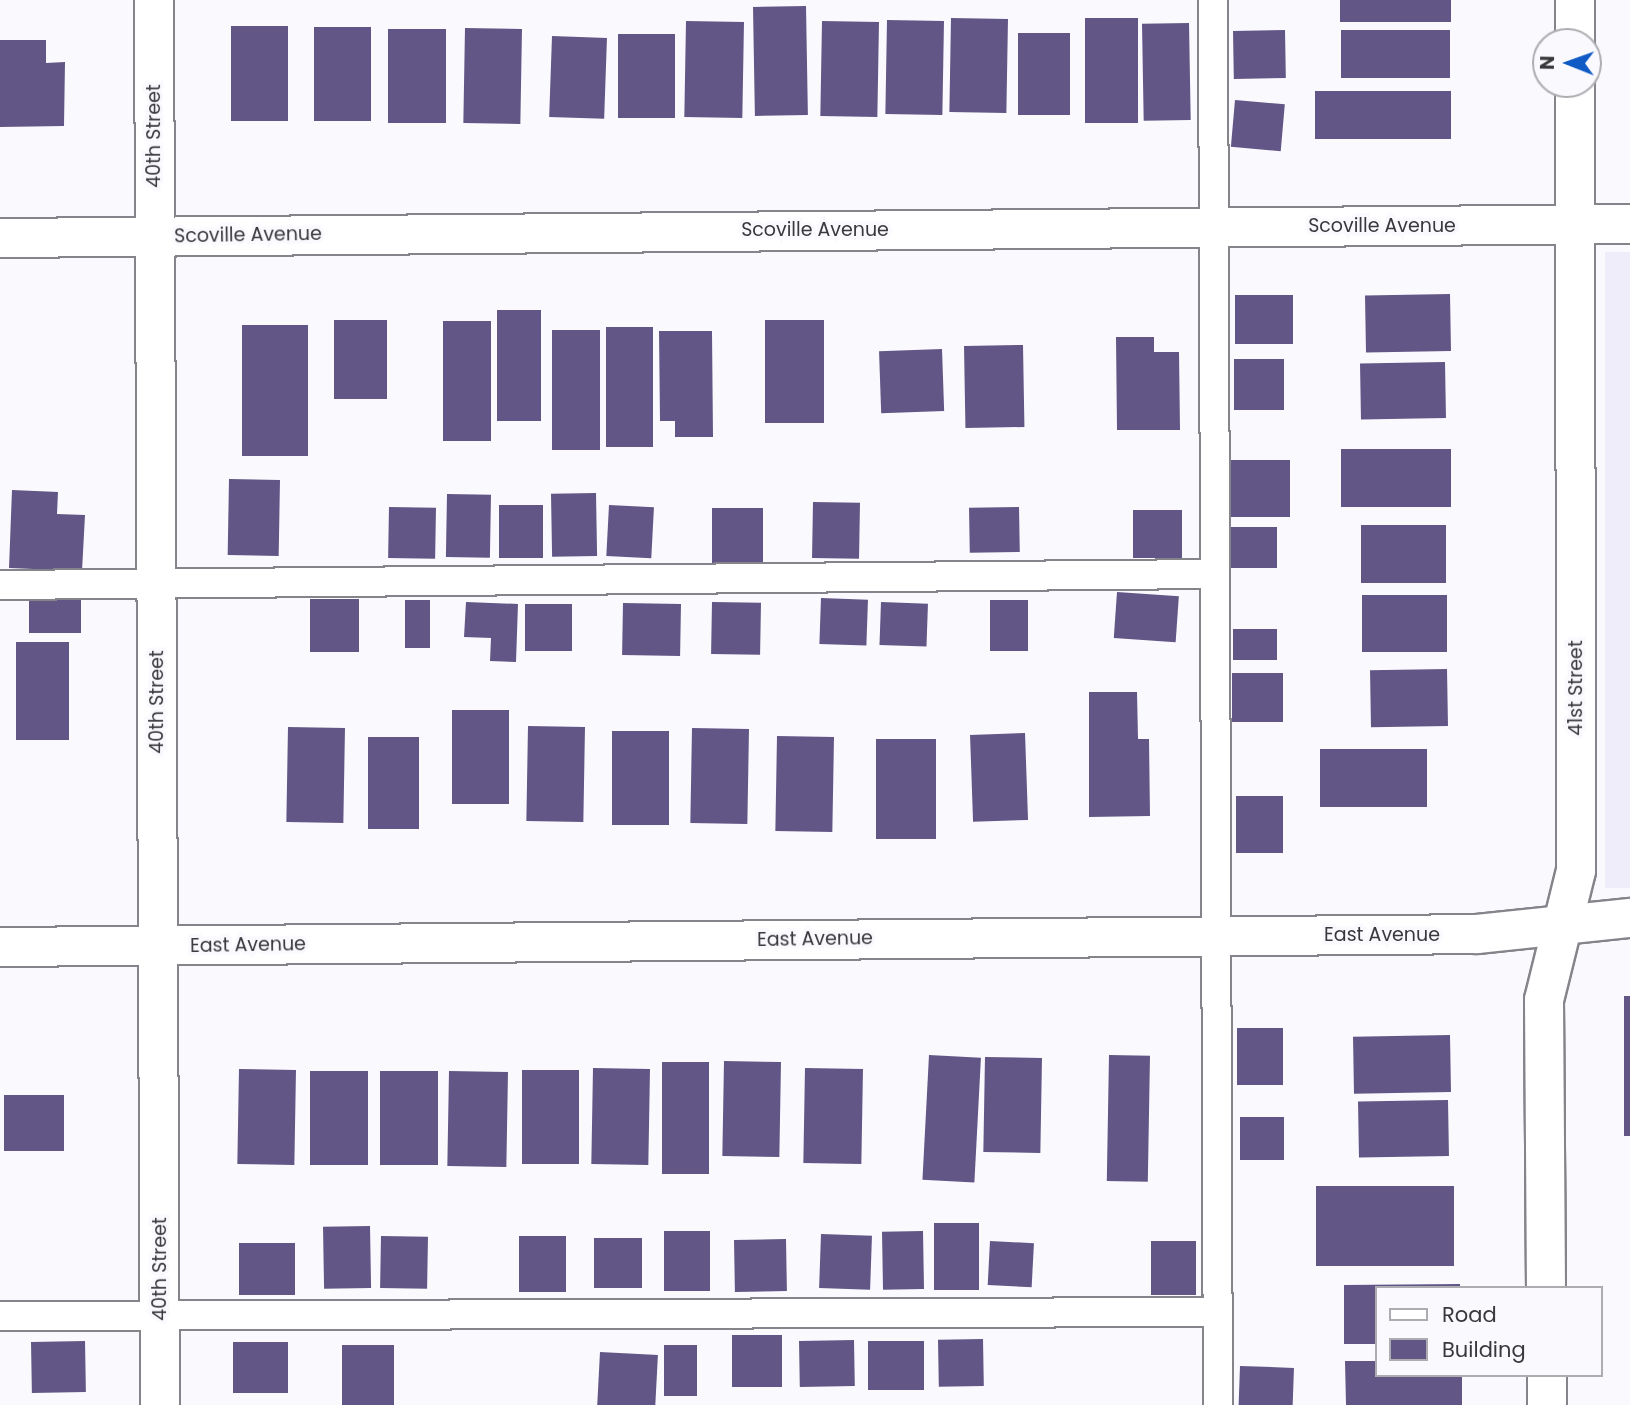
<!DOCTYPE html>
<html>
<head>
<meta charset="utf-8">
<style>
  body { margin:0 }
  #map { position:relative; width:1630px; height:1405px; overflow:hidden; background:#faf9fe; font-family:Poppins,sans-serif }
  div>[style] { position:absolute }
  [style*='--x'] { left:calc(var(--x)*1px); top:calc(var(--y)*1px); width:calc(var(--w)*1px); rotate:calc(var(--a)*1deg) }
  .built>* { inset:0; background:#f0edfb; transform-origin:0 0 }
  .building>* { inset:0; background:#625686; transform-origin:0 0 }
  .roads { filter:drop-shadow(2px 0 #85848a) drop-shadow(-2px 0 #85848a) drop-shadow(0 2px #85848a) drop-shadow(0 -2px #85848a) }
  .lane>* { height:28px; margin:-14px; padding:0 14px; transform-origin:14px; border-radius:14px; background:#fff }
  .street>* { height:38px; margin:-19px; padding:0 19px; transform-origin:19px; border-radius:19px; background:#fff }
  span { translate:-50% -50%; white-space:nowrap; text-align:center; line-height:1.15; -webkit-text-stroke:7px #faf9fe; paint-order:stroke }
  .street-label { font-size:19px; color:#39393b }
  .legend { position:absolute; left:1375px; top:1286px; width:228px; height:91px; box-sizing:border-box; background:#faf9fe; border:2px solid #adacb0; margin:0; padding:9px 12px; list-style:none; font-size:21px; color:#39393b }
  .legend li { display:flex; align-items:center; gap:14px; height:35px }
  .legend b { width:35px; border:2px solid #adacb0 }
  .north { position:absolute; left:1532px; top:28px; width:70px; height:70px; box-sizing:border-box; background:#faf9fe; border:2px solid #adacb0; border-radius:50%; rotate:271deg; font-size:19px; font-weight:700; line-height:28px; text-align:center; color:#39393b }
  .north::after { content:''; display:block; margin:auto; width:24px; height:32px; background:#0f5ac4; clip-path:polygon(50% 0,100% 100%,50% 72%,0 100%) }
</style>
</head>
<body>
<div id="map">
  <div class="built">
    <div style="left:1605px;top:252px;width:25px;height:636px"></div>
  </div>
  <div class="building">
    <div style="left:1340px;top:0;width:111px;height:22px"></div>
    <div style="left:806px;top:6px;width:109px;height:53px;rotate:89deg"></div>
    <div style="left:951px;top:18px;width:57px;height:94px;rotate:1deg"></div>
    <div style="left:1085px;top:18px;width:53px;height:105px"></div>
    <div style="left:887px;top:20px;width:57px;height:94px;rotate:1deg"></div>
    <div style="left:686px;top:21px;width:58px;height:96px;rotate:1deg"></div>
    <div style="left:822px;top:21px;width:57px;height:95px;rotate:1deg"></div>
    <div style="left:1189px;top:23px;width:97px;height:47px;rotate:89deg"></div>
    <div style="left:231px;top:26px;width:57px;height:95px"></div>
    <div style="left:314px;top:27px;width:57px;height:94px"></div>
    <div style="left:465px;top:28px;width:57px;height:95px;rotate:1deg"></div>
    <div style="left:388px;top:29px;width:58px;height:94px"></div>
    <div style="left:1285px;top:30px;width:48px;height:52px;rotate:89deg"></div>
    <div style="left:1341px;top:30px;width:109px;height:48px"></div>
    <div style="left:1070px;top:33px;width:82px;height:52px;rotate:90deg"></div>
    <div style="left:618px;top:34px;width:57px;height:84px"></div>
    <div style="left:552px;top:36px;width:55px;height:81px;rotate:2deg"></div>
    <div style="clip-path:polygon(0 40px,46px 40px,46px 63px,65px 62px,64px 126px,0 127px)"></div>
    <div style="left:1315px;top:91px;width:136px;height:48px"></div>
    <div style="left:1235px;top:100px;width:50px;height:47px;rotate:5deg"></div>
    <div style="left:1450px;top:294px;width:57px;height:85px;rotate:89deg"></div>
    <div style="left:1235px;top:295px;width:58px;height:49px"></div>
    <div style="left:497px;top:310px;width:44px;height:111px"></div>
    <div style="left:387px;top:320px;width:79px;height:53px;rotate:90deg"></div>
    <div style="left:765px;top:320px;width:59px;height:103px"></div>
    <div style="left:443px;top:321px;width:48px;height:120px"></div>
    <div style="left:242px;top:325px;width:66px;height:131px"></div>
    <div style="left:606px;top:327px;width:47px;height:120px"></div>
    <div style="left:552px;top:330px;width:48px;height:120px"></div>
    <div style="clip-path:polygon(659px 331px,712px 331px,713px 437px,675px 437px,675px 421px,660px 421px)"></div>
    <div style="clip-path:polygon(1116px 337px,1154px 337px,1154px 352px,1179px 352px,1180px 430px,1117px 430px)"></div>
    <div style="left:1023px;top:345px;width:82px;height:59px;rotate:89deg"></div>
    <div style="left:942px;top:349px;width:62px;height:63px;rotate:88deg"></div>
    <div style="left:1284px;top:359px;width:51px;height:50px;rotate:90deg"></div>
    <div style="left:1445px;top:362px;width:56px;height:85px;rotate:89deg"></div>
    <div style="left:1451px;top:449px;width:58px;height:110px;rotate:90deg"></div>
    <div style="left:1231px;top:460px;width:59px;height:57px"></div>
    <div style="left:229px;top:479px;width:51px;height:76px;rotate:1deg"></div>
    <div style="clip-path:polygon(12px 490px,58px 492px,57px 514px,85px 515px,82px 571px,9px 568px)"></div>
    <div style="left:596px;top:493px;width:63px;height:45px;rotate:89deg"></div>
    <div style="left:447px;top:494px;width:44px;height:63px;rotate:1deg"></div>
    <div style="left:813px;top:502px;width:47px;height:56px;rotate:1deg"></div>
    <div style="left:499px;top:505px;width:44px;height:53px"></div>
    <div style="left:609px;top:505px;width:45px;height:51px;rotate:3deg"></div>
    <div style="left:389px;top:507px;width:47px;height:51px;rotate:1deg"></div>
    <div style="left:1019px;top:507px;width:45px;height:50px;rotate:89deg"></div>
    <div style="left:712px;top:508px;width:51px;height:56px"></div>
    <div style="left:1182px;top:510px;width:48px;height:49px;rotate:90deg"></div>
    <div style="left:1361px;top:525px;width:85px;height:58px"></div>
    <div style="left:1231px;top:527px;width:46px;height:41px"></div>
    <div style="left:1117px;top:592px;width:62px;height:46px;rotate:4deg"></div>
    <div style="left:1447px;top:595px;width:57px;height:85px;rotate:90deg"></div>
    <div style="left:821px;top:598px;width:47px;height:46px;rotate:2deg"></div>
    <div style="left:310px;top:599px;width:49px;height:53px"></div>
    <div style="left:29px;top:600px;width:52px;height:33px"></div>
    <div style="left:405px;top:600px;width:25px;height:48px"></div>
    <div style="left:990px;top:600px;width:38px;height:51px"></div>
    <div style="clip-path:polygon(466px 602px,518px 604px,516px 662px,490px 661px,491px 638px,464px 637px)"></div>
    <div style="left:712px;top:602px;width:49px;height:52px;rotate:1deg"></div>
    <div style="left:881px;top:602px;width:47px;height:43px;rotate:2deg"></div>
    <div style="left:623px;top:603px;width:58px;height:52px;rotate:1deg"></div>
    <div style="left:525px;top:604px;width:47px;height:47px"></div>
    <div style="left:1233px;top:629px;width:44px;height:31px"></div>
    <div style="left:69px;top:642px;width:98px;height:53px;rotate:90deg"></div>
    <div style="left:1447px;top:669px;width:57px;height:77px;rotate:89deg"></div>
    <div style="left:1283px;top:673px;width:49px;height:51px;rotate:90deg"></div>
    <div style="clip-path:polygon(1089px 692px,1137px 692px,1138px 739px,1149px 739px,1150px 816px,1089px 817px)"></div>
    <div style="left:452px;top:710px;width:57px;height:94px"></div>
    <div style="left:528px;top:726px;width:57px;height:95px;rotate:1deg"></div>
    <div style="left:288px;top:727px;width:57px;height:95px;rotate:1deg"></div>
    <div style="left:692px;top:728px;width:57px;height:95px;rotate:1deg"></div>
    <div style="left:612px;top:731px;width:57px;height:94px"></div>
    <div style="left:1025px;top:733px;width:87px;height:55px;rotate:88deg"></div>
    <div style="left:777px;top:736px;width:57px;height:95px;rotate:1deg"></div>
    <div style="left:368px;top:737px;width:51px;height:92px"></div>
    <div style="left:876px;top:739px;width:60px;height:100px"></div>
    <div style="left:1427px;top:749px;width:58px;height:107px;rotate:90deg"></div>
    <div style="left:1236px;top:796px;width:47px;height:57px"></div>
    <div style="left:1624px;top:996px;width:6px;height:140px"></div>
    <div style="left:1237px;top:1028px;width:46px;height:57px"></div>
    <div style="left:1450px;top:1035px;width:57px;height:97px;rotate:89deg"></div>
    <div style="left:929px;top:1055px;width:52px;height:125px;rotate:3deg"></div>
    <div style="left:1109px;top:1055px;width:41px;height:126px;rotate:1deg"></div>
    <div style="left:985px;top:1057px;width:57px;height:95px;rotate:1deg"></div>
    <div style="left:724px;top:1061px;width:57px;height:95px;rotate:1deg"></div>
    <div style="left:662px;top:1062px;width:47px;height:112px"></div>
    <div style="left:593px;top:1068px;width:57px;height:96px;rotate:1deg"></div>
    <div style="left:805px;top:1068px;width:58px;height:95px;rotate:1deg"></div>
    <div style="left:239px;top:1069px;width:57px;height:95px;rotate:1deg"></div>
    <div style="left:522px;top:1070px;width:57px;height:94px"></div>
    <div style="left:310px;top:1071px;width:58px;height:94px"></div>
    <div style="left:380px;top:1071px;width:58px;height:94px"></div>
    <div style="left:449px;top:1071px;width:59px;height:95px;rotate:1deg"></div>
    <div style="left:4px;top:1095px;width:60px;height:56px"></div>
    <div style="left:1448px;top:1100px;width:56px;height:90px;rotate:89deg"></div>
    <div style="left:1240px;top:1117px;width:44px;height:43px"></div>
    <div style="left:1454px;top:1186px;width:80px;height:138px;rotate:90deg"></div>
    <div style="left:979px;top:1223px;width:67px;height:45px;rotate:90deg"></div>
    <div style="left:370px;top:1226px;width:62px;height:47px;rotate:89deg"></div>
    <div style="left:664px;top:1231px;width:46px;height:60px"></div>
    <div style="left:923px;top:1231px;width:58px;height:41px;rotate:89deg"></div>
    <div style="left:821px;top:1234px;width:51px;height:54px;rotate:2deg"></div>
    <div style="left:381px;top:1236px;width:47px;height:52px;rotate:1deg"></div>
    <div style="left:519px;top:1236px;width:47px;height:56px"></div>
    <div style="left:594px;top:1238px;width:48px;height:50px"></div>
    <div style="left:786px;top:1239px;width:52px;height:52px;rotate:89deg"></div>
    <div style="left:990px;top:1241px;width:44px;height:44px;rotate:3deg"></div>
    <div style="left:1151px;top:1241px;width:45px;height:54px"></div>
    <div style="left:239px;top:1243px;width:56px;height:52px"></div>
    <div style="clip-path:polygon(1460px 1284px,1460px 1288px,1376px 1288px,1376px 1344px,1344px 1344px,1344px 1285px)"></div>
    <div style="left:732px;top:1335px;width:50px;height:52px"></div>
    <div style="left:983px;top:1339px;width:47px;height:45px;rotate:89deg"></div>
    <div style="left:854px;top:1340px;width:46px;height:55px;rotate:89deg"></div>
    <div style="left:85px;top:1341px;width:51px;height:54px;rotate:89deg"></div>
    <div style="left:868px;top:1341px;width:56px;height:49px"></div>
    <div style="left:233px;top:1342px;width:55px;height:51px"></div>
    <div style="left:342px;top:1345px;width:52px;height:60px"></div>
    <div style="left:664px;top:1345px;width:33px;height:51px"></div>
    <div style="left:600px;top:1352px;width:58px;height:53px;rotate:3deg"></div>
    <div style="clip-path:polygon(1345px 1361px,1376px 1361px,1376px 1375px,1462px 1375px,1462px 1405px,1346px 1405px)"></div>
    <div style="left:1240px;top:1366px;width:54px;height:39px;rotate:2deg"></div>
  </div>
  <div class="roads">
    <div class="lane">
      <div style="--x:1213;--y:0;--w:1405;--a:89.8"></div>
      <div style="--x:0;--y:585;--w:1215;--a:-0.52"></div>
      <div style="--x:0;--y:1316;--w:1218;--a:-0.19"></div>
    </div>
    <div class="street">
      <div style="--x:154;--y:0;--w:1405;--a:89.76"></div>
      <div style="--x:1575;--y:0;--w:42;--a:90"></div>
      <div style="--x:0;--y:238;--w:1630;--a:-0.49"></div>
      <div style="--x:0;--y:947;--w:1477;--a:-0.5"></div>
      <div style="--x:1477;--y:934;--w:154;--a:-6"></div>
      <div style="--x:1546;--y:1288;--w:288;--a:-90.4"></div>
      <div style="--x:1544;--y:1000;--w:133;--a:-76.1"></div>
      <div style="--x:1576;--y:871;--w:787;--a:-90.07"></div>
      <div style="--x:1547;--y:1375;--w:30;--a:90"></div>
    </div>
  </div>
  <div class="street-label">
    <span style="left:154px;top:136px;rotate:-90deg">40th Street</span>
    <span style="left:1382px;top:226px">Scoville Avenue</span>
    <span style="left:815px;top:230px">Scoville Avenue</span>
    <span style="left:248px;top:235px;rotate:-1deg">Scoville Avenue</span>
    <span style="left:1576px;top:688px;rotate:-90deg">41st Street</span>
    <span style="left:157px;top:702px;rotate:-90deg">40th Street</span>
    <span style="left:1382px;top:935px">East Avenue</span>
    <span style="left:815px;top:939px;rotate:-1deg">East Avenue</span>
    <span style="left:248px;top:945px;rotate:-1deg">East Avenue</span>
    <span style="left:160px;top:1269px;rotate:-90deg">40th Street</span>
  </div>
  <ul class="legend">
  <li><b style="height:9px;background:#fff"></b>Road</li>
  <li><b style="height:19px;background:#625686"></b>Building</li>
  </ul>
  <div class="north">N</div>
</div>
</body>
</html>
